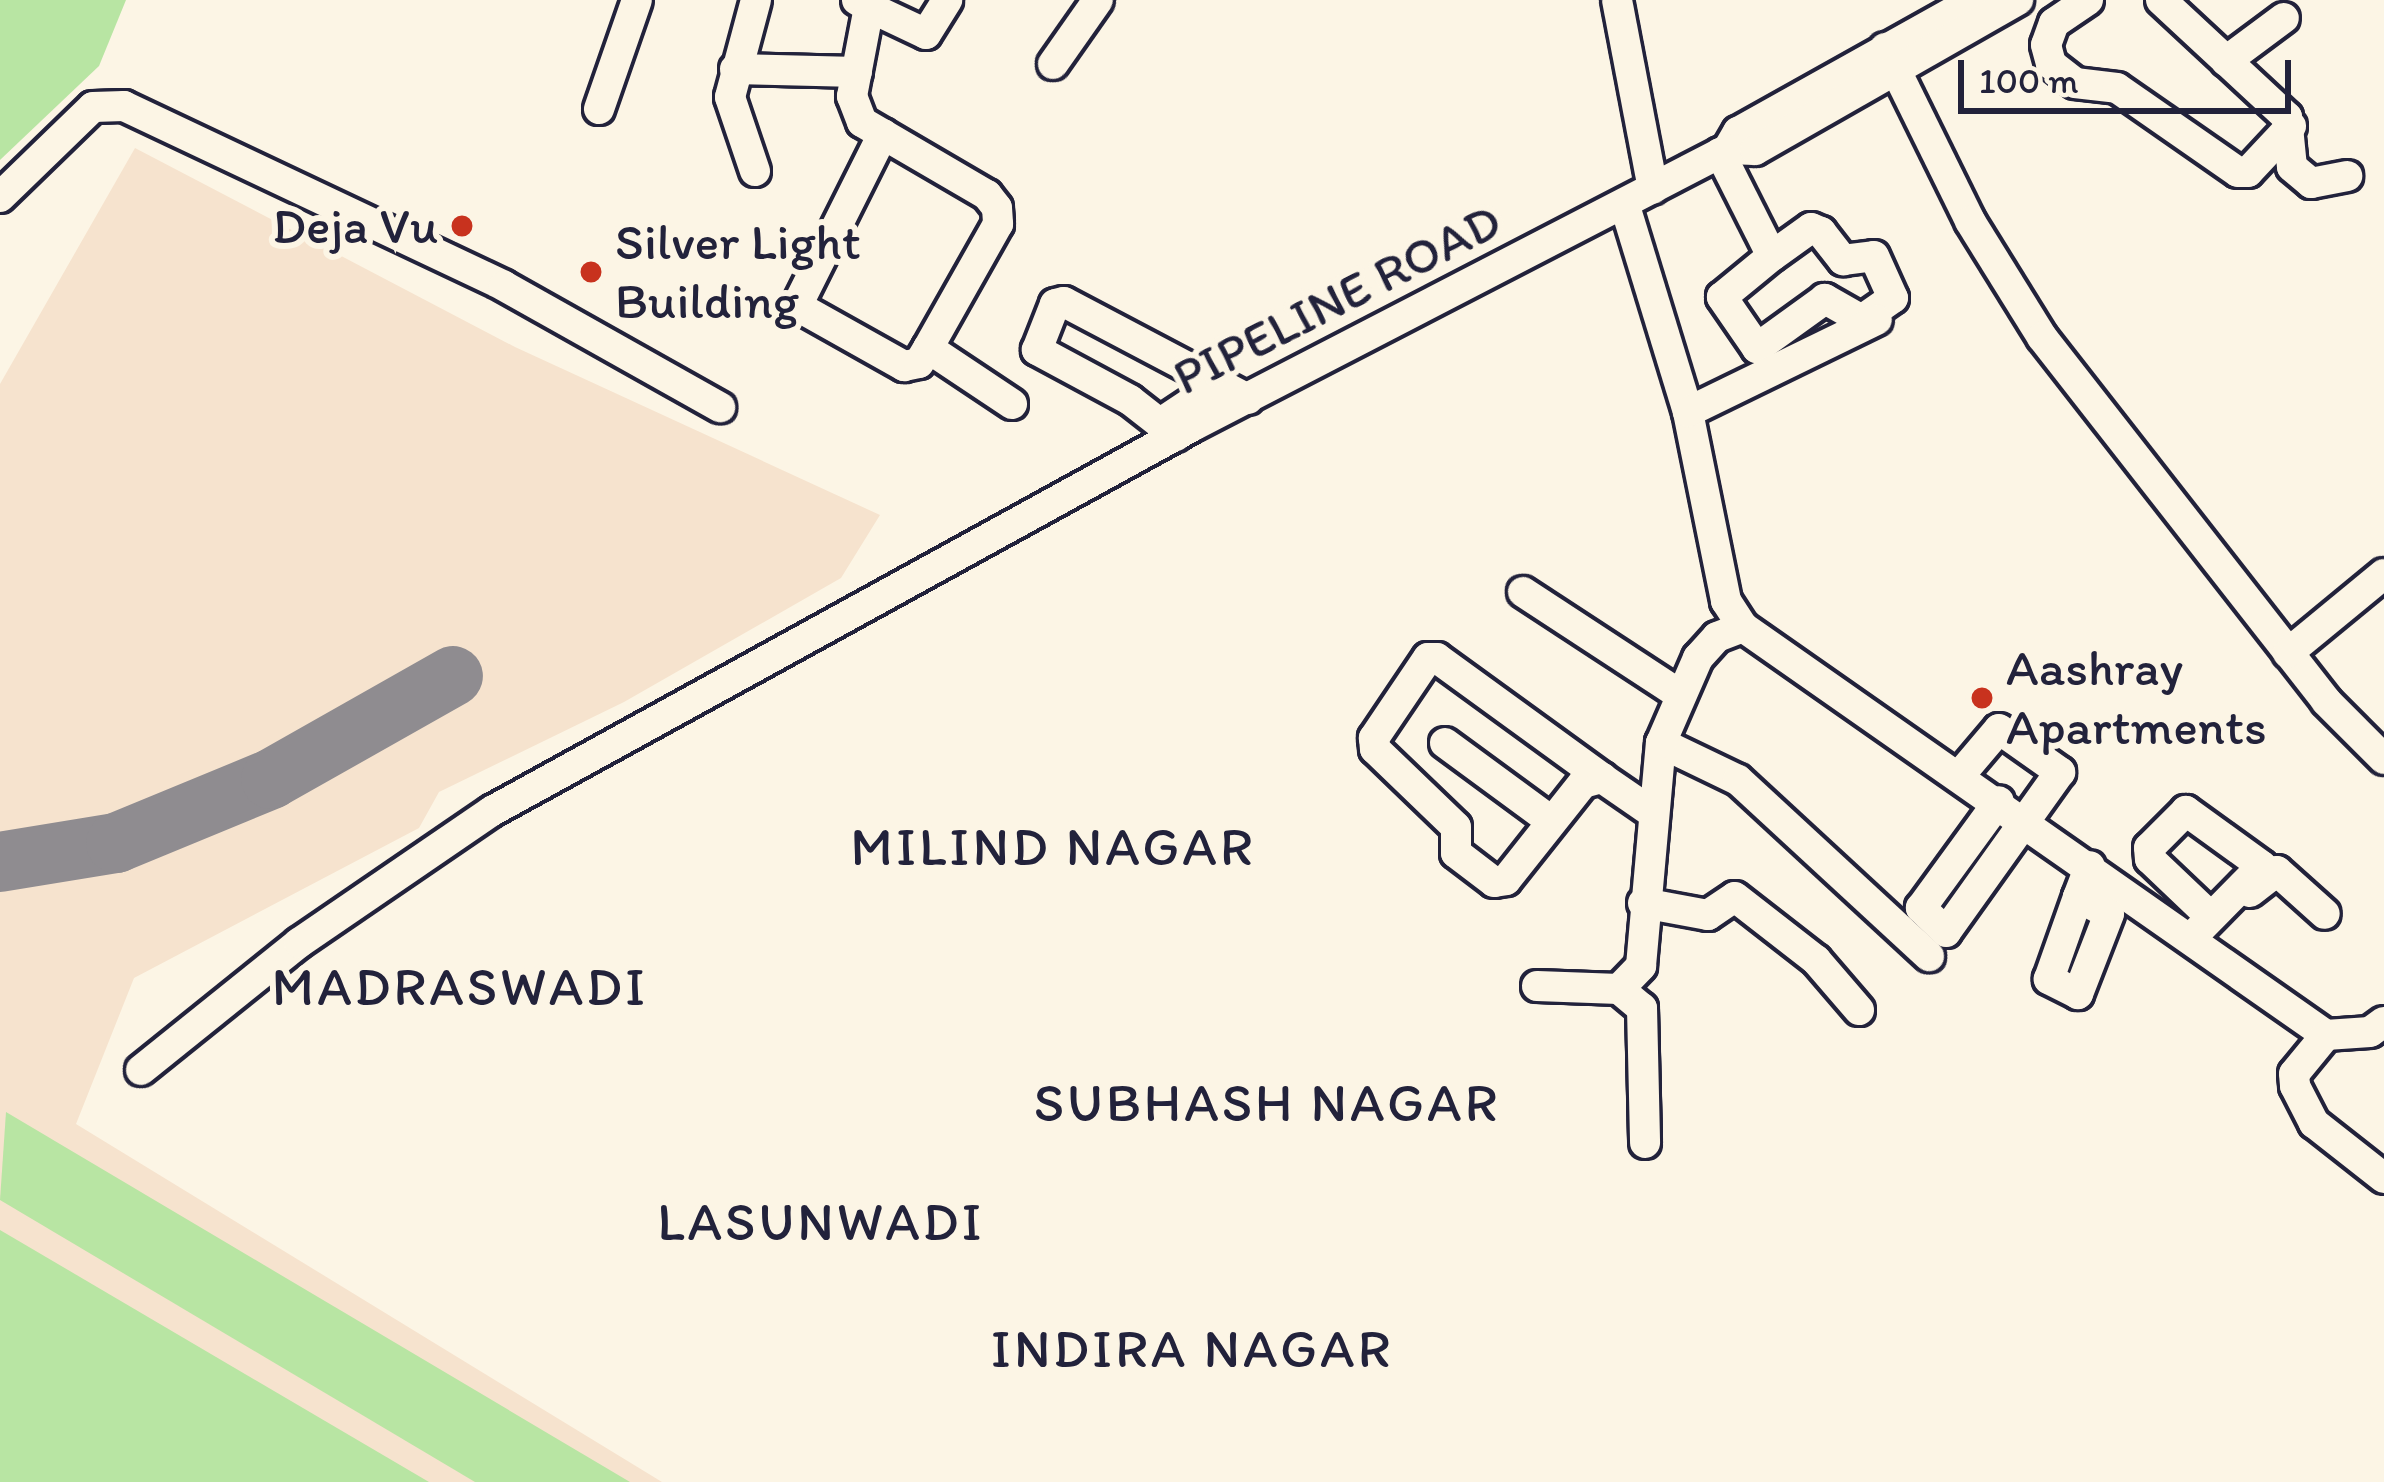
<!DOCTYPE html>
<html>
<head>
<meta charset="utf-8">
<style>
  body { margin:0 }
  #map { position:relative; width:2384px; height:1482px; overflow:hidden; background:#fcf5e5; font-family:Itim,sans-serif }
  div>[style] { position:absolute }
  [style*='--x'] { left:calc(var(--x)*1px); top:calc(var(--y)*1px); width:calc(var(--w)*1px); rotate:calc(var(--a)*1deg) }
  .built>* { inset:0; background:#f6e3ce }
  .green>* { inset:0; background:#b8e5a3 }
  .taxiway>* { height:60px; margin:-30px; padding:0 30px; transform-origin:30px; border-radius:30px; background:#8f8c90 }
  .roads { filter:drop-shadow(3px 0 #22223b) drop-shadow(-3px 0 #22223b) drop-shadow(0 3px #22223b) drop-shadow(0 -3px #22223b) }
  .minor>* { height:30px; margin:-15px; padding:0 15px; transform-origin:15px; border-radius:15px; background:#fcf5e5 }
  .dots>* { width:33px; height:33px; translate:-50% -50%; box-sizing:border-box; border:6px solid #fcf5e5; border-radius:50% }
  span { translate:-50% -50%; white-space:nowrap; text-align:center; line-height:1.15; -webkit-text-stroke:12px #fcf5e5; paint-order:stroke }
  .poi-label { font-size:51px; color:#22223b }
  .right { translate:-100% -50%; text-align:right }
  .left { translate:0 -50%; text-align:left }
  .street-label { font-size:51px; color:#22223b }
  .neighbourhood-label { font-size:54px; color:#22223b; letter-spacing:3px }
  .scale { position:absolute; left:1958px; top:60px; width:333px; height:54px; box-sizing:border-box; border:6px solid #22223b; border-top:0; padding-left:15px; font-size:36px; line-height:42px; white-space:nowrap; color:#22223b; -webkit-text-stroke:9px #fcf5e5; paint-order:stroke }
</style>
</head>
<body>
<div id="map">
  <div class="built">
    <div style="clip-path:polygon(135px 148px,515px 347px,880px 515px,841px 578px,624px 702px,439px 792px,419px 828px,134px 978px,76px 1124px,662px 1482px,0 1482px,0 384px)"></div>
  </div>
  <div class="green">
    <div style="clip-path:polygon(0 0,126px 0,99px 66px,0 160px)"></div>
    <div style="clip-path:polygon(6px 1112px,630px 1482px,475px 1482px,0 1200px)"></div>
    <div style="clip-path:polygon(0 1230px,429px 1482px,0 1482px)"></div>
  </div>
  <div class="taxiway">
    <div style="--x:0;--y:862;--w:118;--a:-9.3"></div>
    <div style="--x:116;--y:843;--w:168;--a:-22.4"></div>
    <div style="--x:271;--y:779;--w:209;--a:-29.5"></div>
  </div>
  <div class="roads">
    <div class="minor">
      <div style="--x:857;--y:0;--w:14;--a:30"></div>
      <div style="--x:869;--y:7;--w:91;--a:100.8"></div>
      <div style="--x:852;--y:96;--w:28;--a:69"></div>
      <div style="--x:862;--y:122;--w:145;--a:30.3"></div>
      <div style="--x:987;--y:195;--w:16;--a:52"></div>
      <div style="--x:997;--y:208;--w:16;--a:86"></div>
      <div style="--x:998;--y:224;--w:142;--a:119.4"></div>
      <div style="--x:928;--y:348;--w:101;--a:33.7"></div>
      <div style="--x:1617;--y:0;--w:192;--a:79.2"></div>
      <div style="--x:2088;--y:0;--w:41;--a:145.9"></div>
      <div style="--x:2054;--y:23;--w:23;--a:110"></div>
      <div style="--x:2046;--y:45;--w:20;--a:75"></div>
      <div style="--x:2051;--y:64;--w:31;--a:38"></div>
      <div style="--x:2075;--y:83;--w:42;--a:6.8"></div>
      <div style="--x:2117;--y:88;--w:147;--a:34.8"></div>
      <div style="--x:2238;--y:172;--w:10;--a:0"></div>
      <div style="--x:2248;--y:172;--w:63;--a:-46.9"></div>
      <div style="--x:2161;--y:0;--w:172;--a:42.9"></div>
      <div style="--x:2287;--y:117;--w:50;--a:84.3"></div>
      <div style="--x:2292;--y:167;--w:25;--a:40"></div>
      <div style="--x:2311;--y:183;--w:37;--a:-11"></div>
      <div style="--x:869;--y:7;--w:63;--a:25.3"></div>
      <div style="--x:926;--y:34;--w:40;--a:-58"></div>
      <div style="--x:1885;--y:48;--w:193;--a:63.8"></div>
      <div style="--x:1970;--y:221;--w:137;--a:58.2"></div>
      <div style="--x:2042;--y:337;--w:462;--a:52"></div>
      <div style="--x:2326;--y:701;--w:82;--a:45"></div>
      <div style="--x:2226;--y:61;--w:72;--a:-36.6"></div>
      <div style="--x:1053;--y:64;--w:78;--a:-54.9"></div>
      <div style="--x:735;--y:69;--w:122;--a:1.4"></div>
      <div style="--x:599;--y:109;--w:115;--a:-70.8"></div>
      <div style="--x:883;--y:134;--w:192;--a:116.6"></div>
      <div style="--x:797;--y:306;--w:123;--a:29.3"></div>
      <div style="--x:904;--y:366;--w:15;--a:-11"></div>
      <div style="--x:919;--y:363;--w:17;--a:-59"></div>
      <div style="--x:1728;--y:149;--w:20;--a:-60"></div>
      <div style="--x:1738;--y:132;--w:270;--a:-29.2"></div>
      <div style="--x:1720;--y:153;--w:115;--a:63.2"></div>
      <div style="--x:1772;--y:256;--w:48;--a:-35.7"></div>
      <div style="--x:1811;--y:228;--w:11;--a:22"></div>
      <div style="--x:1821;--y:232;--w:36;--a:52"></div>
      <div style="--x:1843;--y:260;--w:31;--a:-7"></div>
      <div style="--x:1874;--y:256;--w:46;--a:65.7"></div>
      <div style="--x:1893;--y:298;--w:38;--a:145"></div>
      <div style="--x:1862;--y:320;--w:43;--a:-150.4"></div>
      <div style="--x:1825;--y:299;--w:84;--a:144.2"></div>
      <div style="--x:1757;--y:348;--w:62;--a:-124.5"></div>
      <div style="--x:1722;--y:297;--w:65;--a:-39.4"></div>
      <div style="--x:755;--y:171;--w:78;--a:-108.7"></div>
      <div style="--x:730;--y:97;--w:100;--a:-75"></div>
      <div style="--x:0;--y:197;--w:129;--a:-44.1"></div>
      <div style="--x:93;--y:107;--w:31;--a:-2"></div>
      <div style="--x:124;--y:106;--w:420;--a:25.3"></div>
      <div style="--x:504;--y:286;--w:248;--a:29.3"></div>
      <div style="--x:1625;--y:206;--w:215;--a:73"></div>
      <div style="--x:1688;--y:412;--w:193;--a:78.6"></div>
      <div style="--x:1726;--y:601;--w:31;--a:57"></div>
      <div style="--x:1743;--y:627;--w:712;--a:34.99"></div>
      <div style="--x:2326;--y:1035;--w:44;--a:-3.9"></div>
      <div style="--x:2370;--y:1032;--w:17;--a:-36"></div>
      <div style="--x:1688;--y:412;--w:210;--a:-26"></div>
      <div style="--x:1162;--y:422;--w:69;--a:-33.7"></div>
      <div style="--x:1176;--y:436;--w:58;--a:-142"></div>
      <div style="--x:1130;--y:400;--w:106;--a:-151.7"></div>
      <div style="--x:1037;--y:350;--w:49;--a:-68.6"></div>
      <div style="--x:1055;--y:304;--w:9;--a:-13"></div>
      <div style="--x:1064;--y:302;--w:208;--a:27.8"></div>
      <div style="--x:1523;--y:592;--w:186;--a:33.2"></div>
      <div style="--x:2288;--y:653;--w:124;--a:-39.5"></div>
      <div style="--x:1445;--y:743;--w:132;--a:36.3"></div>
      <div style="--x:1661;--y:743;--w:85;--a:25.7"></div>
      <div style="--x:1738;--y:780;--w:260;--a:42.7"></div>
      <div style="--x:1960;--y:775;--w:60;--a:-49.7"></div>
      <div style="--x:1999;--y:729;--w:75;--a:35.2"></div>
      <div style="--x:2060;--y:772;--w:196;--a:125.5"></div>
      <div style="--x:1946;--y:932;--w:35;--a:-136"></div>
      <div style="--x:1921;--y:908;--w:132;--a:-53.9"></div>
      <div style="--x:1602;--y:778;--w:204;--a:-144"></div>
      <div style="--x:1437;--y:658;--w:9;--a:180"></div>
      <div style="--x:1428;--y:658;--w:97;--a:124"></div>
      <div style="--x:1374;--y:738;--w:11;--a:85"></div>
      <div style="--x:1375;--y:749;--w:112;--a:43.9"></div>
      <div style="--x:1456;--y:827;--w:26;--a:90"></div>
      <div style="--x:1456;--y:853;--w:48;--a:37.3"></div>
      <div style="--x:1494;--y:882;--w:12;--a:-9"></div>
      <div style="--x:1506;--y:880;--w:124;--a:-51.6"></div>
      <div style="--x:1583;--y:783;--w:20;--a:-15"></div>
      <div style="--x:1602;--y:778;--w:58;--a:34.5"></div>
      <div style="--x:2250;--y:892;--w:34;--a:-38"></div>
      <div style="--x:2277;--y:871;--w:64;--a:41.9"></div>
      <div style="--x:2078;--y:897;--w:35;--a:29"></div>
      <div style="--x:2109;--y:914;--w:86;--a:111.2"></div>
      <div style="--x:2078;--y:994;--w:33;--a:-153"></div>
      <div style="--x:2049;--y:979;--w:87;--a:-70.5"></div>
      <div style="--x:2078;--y:897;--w:33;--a:-69"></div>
      <div style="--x:1643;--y:903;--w:66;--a:10.5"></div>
      <div style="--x:1708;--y:915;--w:32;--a:-34"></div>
      <div style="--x:1735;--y:897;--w:103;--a:37.9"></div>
      <div style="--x:1816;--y:960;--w:66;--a:49.3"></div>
      <div style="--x:2191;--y:938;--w:101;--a:-45.4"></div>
      <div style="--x:2262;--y:866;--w:94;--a:-144.1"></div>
      <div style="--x:2186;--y:811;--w:52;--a:135"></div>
      <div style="--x:2149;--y:848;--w:11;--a:85"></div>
      <div style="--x:2150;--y:859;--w:84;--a:43.6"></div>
      <div style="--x:1537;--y:986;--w:82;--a:2.1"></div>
      <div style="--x:1619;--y:989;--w:32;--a:-46"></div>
      <div style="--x:1641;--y:966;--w:224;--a:-84.9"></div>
      <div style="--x:1661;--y:743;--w:93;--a:-66.5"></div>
      <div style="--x:1698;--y:658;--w:28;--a:-48"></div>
      <div style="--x:1717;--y:637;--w:28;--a:-21"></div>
      <div style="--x:1619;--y:989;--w:30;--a:40"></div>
      <div style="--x:1642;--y:1008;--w:135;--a:88.7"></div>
      <div style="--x:2326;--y:1035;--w:50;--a:129.4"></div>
      <div style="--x:2294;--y:1074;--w:12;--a:85"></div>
      <div style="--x:2295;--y:1086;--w:42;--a:62.8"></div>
      <div style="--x:2314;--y:1123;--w:89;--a:38.2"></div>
      <div style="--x:141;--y:1070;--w:203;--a:-38.8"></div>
      <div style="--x:299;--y:943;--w:234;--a:-34.4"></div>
      <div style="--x:492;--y:811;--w:800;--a:-28.78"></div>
      <div style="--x:1193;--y:426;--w:602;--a:-27.37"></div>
      <div style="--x:1728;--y:149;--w:27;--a:2"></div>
      <div style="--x:1755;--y:150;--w:303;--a:-29.7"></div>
    </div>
  </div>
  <div class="dots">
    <div style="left:462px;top:226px;background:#c8321e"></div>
    <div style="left:591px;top:272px;background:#c8321e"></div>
    <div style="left:1982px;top:698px;background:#c8321e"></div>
  </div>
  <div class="poi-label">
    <span class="right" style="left:438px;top:226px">Deja Vu</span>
    <span class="left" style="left:615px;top:272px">Silver Light<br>Building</span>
    <span class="left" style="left:2006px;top:698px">Aashray<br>Apartments</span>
  </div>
  <div class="street-label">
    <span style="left:1337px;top:299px;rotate:-27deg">PIPELINE ROAD</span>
  </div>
  <div class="neighbourhood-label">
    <span style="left:1053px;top:847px">MILIND NAGAR</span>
    <span style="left:460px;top:987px">MADRASWADI</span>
    <span style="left:1267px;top:1103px">SUBHASH NAGAR</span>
    <span style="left:821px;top:1222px">LASUNWADI</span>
    <span style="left:1192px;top:1349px">INDIRA NAGAR</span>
  </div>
  <div class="scale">100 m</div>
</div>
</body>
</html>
